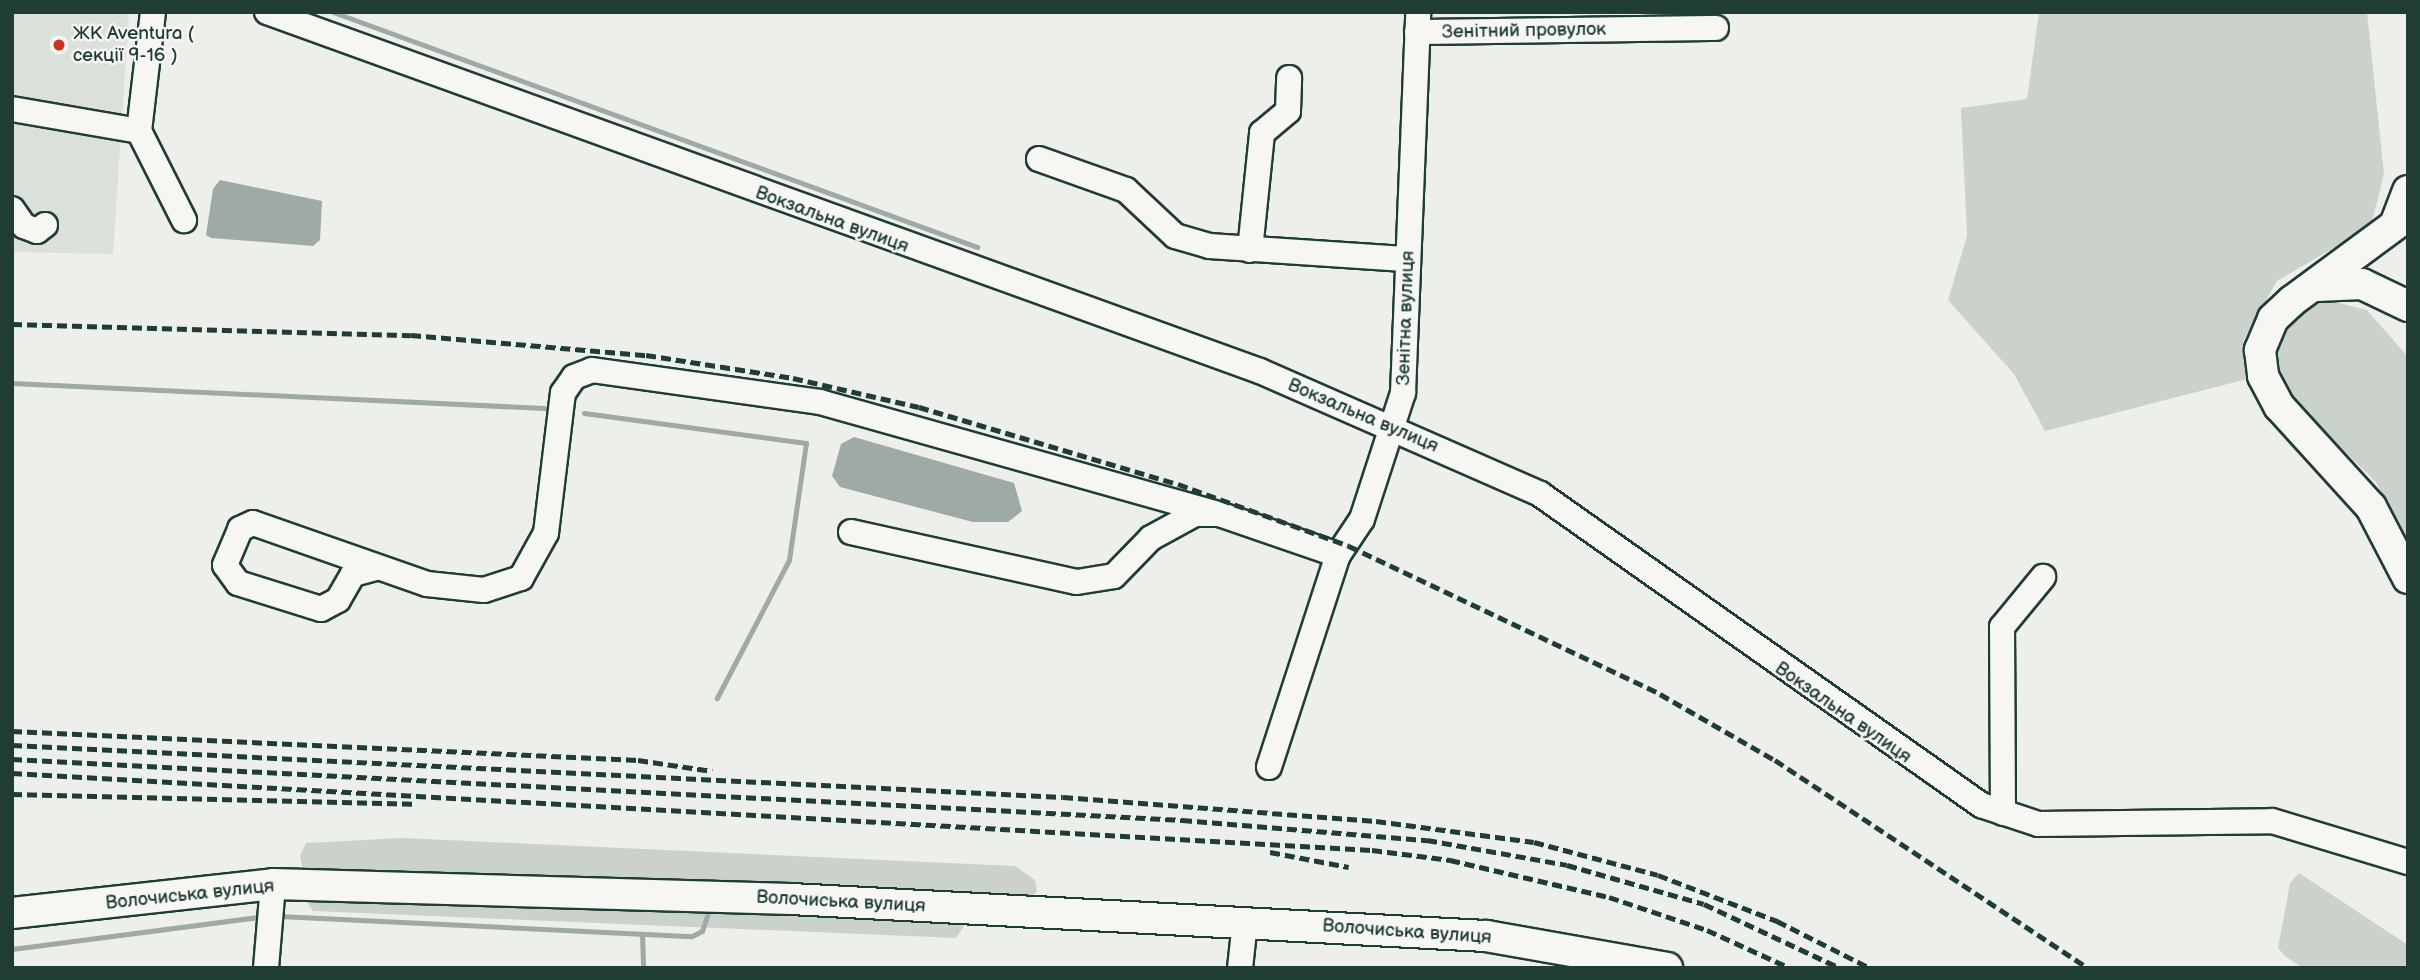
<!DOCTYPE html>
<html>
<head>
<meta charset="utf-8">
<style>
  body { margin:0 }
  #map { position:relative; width:2420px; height:980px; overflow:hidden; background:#edefea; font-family:"Balsamiq Sans",sans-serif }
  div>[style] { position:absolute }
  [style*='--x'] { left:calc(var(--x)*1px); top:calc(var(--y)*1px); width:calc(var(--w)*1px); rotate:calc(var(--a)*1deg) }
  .built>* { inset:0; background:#dce0db }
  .green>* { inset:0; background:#cbd2cc }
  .water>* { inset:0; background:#9faaa4 }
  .stream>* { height:5px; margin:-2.5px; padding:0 2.5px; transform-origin:2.5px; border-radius:2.5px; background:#9faaa4 }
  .roads { filter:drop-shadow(2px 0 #1f3d34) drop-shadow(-2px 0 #1f3d34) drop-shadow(0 2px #1f3d34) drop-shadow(0 -2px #1f3d34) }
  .minor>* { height:24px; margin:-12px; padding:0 12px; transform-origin:12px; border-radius:12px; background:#f6f6f2 }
  .major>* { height:30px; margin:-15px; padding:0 15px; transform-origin:15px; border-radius:15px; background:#f6f6f2 }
  .rail>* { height:5px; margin-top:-2.5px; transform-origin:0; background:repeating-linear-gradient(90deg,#1f3d34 0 10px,transparent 0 15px) }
  .dots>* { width:19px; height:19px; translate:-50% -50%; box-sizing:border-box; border:4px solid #f6f6f2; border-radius:50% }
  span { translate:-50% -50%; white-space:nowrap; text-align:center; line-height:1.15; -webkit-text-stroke:5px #f6f6f2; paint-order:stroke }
  .street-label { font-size:19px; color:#1f3d34 }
  .poi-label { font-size:19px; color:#1f3d34 }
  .left { translate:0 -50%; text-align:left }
  .frame { position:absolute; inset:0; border:14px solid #1f3d34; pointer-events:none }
</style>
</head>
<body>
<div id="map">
  <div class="built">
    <div style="clip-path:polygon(12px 12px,129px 12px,113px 254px,12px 252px)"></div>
  </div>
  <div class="green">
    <div style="clip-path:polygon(2039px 12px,2367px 12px,2384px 174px,2371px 226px,2277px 281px,2243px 341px,2251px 378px,2045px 431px,2014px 374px,1948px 300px,1967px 236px,1961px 108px,2027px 99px)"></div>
    <div style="clip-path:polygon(2323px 299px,2367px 310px,2408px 357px,2408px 550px,2376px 482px,2295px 403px,2273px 357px,2275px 339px,2305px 304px)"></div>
    <div style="clip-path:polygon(403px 838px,1015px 866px,1035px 880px,1037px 892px,1025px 901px,319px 871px,303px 870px,300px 856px,306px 843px)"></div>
    <div style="clip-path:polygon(2299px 873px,2408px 945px,2408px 968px,2303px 968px,2285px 956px,2278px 948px,2290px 883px)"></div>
    <div style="clip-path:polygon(312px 896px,958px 913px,964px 926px,956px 938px,313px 911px,307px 902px)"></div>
  </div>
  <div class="water">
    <div style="clip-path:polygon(220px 180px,322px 201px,320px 240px,313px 246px,211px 238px,206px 235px,213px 189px)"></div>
    <div style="clip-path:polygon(854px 437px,1014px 483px,1022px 511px,1008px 522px,973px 522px,840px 487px,832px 476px,841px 444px)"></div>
  </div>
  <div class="stream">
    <div style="--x:333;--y:12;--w:686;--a:20.05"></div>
    <div style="--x:12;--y:383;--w:533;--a:2.69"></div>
    <div style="--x:584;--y:413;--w:224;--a:7.7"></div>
    <div style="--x:806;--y:443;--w:118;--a:98.3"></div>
    <div style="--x:789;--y:560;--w:156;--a:117.6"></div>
    <div style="--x:279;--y:916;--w:413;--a:2.8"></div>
    <div style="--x:692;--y:936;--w:11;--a:-27"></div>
    <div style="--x:702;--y:931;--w:19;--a:-72"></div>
    <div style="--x:642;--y:934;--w:34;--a:88"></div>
    <div style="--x:12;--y:949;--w:248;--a:-7.4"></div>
  </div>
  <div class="roads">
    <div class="minor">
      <div style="--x:153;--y:12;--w:120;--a:96.7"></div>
      <div style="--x:139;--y:131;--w:100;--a:63.2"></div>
      <div style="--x:267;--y:12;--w:1056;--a:19.88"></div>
      <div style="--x:1260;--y:371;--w:306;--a:23.7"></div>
      <div style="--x:1540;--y:494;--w:540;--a:35.19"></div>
      <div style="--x:1981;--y:805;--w:60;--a:18.4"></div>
      <div style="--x:2038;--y:824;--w:234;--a:-0.7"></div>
      <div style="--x:2272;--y:821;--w:142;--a:16.8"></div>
      <div style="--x:1417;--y:32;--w:299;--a:-0.8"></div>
      <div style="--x:12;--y:109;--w:129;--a:9.8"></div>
      <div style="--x:1039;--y:159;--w:92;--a:19.6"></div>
      <div style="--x:1126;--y:190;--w:67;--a:43.2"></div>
      <div style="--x:1175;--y:236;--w:36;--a:16"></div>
      <div style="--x:1210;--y:246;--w:198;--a:3.8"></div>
      <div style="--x:12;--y:209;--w:21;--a:55"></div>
      <div style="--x:24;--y:226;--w:14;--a:21"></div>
      <div style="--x:37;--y:231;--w:10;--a:-37"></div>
      <div style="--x:1250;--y:250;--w:118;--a:-84.1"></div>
      <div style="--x:1262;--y:133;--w:34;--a:-40"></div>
      <div style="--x:1288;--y:111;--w:33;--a:-88"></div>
      <div style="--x:851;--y:532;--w:231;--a:12.5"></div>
      <div style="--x:1077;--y:582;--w:37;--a:-9"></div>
      <div style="--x:1114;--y:576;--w:53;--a:-45.8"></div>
      <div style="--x:1151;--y:538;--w:50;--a:-28.6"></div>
      <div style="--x:1195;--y:514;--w:24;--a:0"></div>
      <div style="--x:1219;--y:514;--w:126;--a:19"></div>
      <div style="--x:376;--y:568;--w:24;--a:165"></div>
      <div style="--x:353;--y:574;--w:30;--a:120"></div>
      <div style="--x:338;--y:600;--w:19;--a:152"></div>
      <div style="--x:321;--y:609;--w:87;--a:-162.6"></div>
      <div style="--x:238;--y:583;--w:22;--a:-126"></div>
      <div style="--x:225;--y:565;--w:39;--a:-67"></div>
      <div style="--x:240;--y:529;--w:14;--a:-25"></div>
      <div style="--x:253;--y:523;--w:184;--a:19.3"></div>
      <div style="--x:427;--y:584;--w:57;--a:6"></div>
      <div style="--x:484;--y:590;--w:39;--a:-18"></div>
      <div style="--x:521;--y:578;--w:51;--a:-60.9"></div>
      <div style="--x:546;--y:533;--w:141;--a:-83.1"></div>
      <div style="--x:563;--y:393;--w:19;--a:-55"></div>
      <div style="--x:574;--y:377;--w:19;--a:-21"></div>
      <div style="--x:592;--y:370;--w:230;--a:8"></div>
      <div style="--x:820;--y:402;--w:414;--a:15.7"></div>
      <div style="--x:1269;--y:767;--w:223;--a:-72"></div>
      <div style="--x:1338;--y:555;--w:43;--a:-56.3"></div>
      <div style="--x:1362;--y:519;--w:133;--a:-72"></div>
      <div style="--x:1403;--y:393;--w:381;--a:-87.7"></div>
      <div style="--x:2003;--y:813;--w:186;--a:-90.3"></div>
      <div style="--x:2002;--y:627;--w:65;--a:-50.6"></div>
      <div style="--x:266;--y:968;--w:84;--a:-85.2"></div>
      <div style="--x:1240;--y:968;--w:46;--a:-83.8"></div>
    </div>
    <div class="major">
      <div style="--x:2408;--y:191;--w:36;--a:111"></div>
      <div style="--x:2395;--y:225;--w:128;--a:143.6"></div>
      <div style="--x:2292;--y:301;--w:26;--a:137"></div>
      <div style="--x:2273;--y:319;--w:34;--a:113"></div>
      <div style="--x:2260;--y:350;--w:26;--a:83"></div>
      <div style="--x:2263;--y:376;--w:34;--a:62"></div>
      <div style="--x:2279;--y:406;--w:137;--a:47.7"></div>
      <div style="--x:2371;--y:507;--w:80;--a:62.5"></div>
      <div style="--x:2317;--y:286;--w:45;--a:-2.5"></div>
      <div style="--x:2362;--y:284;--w:51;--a:25.6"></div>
      <div style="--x:12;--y:913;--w:263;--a:-6.3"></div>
      <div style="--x:273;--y:884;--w:518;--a:1.66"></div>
      <div style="--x:791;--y:899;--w:696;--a:3.05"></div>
      <div style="--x:1486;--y:936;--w:184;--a:10"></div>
    </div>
  </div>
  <div class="rail">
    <div style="--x:12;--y:324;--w:399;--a:1.6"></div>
    <div style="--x:411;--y:335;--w:236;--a:4.9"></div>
    <div style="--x:646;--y:355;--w:149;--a:8.9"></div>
    <div style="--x:793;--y:378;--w:129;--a:13"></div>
    <div style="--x:919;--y:407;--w:270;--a:16.6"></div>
    <div style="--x:1178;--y:484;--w:182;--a:19.9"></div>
    <div style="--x:1349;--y:546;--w:344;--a:25.4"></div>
    <div style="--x:1660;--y:694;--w:133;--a:29.9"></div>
    <div style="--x:1775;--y:760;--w:376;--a:33.6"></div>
    <div style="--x:12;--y:731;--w:627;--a:2.65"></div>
    <div style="--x:638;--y:760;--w:75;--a:8.5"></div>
    <div style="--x:12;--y:745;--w:1052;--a:2.83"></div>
    <div style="--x:1063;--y:797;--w:314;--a:4.4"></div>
    <div style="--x:1376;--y:821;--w:159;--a:7.6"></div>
    <div style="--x:1534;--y:842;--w:128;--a:14.9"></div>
    <div style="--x:1658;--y:875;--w:128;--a:21.1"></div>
    <div style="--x:1777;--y:921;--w:104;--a:26.8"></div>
    <div style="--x:12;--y:759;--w:1172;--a:2.98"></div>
    <div style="--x:1182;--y:820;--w:246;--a:4.7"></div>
    <div style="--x:1427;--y:840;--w:142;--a:10.1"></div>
    <div style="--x:1567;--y:865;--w:142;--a:15.9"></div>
    <div style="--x:1704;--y:904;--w:150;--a:25.2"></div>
    <div style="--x:12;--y:773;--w:1362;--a:3.24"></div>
    <div style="--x:1372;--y:850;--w:79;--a:7.3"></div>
    <div style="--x:1450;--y:860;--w:163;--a:13.1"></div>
    <div style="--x:1609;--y:897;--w:103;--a:18.6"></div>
    <div style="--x:1707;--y:930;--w:91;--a:24.6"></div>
    <div style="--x:12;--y:794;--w:401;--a:1.4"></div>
    <div style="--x:1270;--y:852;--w:80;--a:10.8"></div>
  </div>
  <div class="dots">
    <div style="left:59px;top:45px;background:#c8321e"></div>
  </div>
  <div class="street-label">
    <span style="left:1524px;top:31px;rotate:-1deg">Зенітний провулок</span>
    <span style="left:832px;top:220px;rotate:20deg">Вокзальна вулиця</span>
    <span style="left:1406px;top:318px;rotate:-88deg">Зенітна вулиця</span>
    <span style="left:1363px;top:416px;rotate:23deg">Вокзальна вулиця</span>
    <span style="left:1843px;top:713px;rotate:35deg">Вокзальна вулиця</span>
    <span style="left:190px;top:895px;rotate:-6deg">Волочиська вулиця</span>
    <span style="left:841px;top:902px;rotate:3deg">Волочиська вулиця</span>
    <span style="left:1407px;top:932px;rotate:4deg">Волочиська вулиця</span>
  </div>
  <div class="poi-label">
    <span class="left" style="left:73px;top:45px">ЖК Aventura (<br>секції 9-16 )</span>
  </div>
  <div class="frame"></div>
</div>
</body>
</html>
